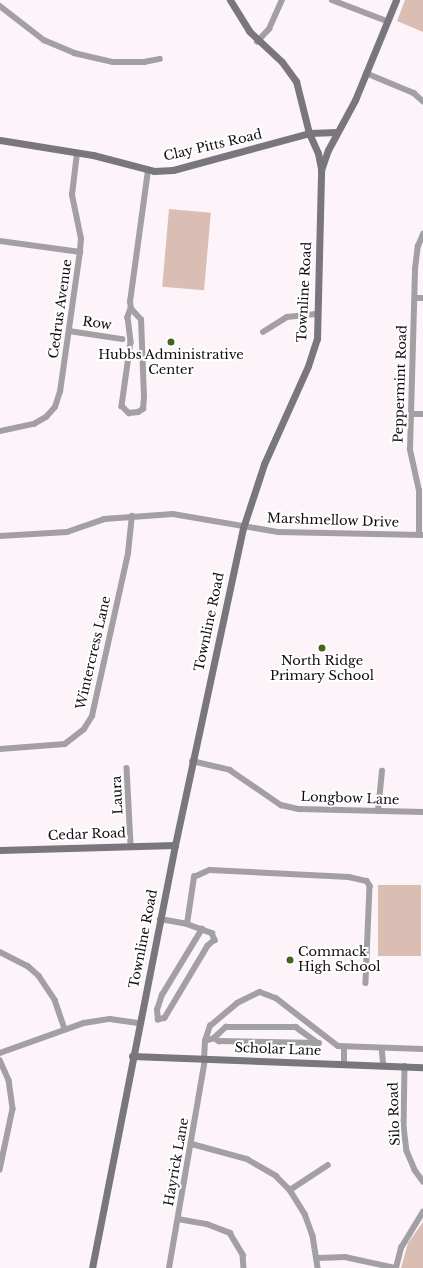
<!DOCTYPE html>
<html>
<head>
<meta charset="utf-8">
<style>
  body { margin:0 }
  #map { position:relative; width:423px; height:1268px; overflow:hidden; background:#fdf4fa; font-family:"Libre Baskerville",serif }
  div>[style] { position:absolute }
  [style*='--x'] { left:calc(var(--x)*1px); top:calc(var(--y)*1px); width:calc(var(--w)*1px); rotate:calc(var(--a)*1deg) }
  .green>* { inset:0; background:#dabeb4; transform-origin:0 0 }
  .street>* { height:5.5px; margin:-2.75px; padding:0 2.75px; transform-origin:2.75px; border-radius:2.75px; background:#a2a0a4 }
  .secondary>* { height:7px; margin:-3.5px; padding:0 3.5px; transform-origin:3.5px; border-radius:3.5px; background:#7a767d }
  .dots>* { width:11px; height:11px; translate:-50% -50%; box-sizing:border-box; border:2px solid #fff; border-radius:50% }
  span { translate:-50% -50%; white-space:nowrap; text-align:center; line-height:1.15; -webkit-text-stroke:4px #fff; paint-order:stroke }
  .street-label { font-size:13px; color:#100c0f }
  .poi-label { font-size:13px; color:#100c0f }
  .left { translate:0 -50%; text-align:left }
</style>
</head>
<body>
<div id="map">
  <div class="green">
    <div style="clip-path:polygon(405px 0,423px 0,423px 32px,397px 21px)"></div>
    <div style="left:169px;top:209px;width:42px;height:78px;rotate:5deg"></div>
    <div style="left:378px;top:885px;width:43px;height:71px"></div>
    <div style="clip-path:polygon(423px 1222px,423px 1268px,401px 1268px,408px 1243px)"></div>
  </div>
  <div class="street">
    <div style="--x:332;--y:0;--w:59;--a:20.9"></div>
    <div style="--x:0;--y:6;--w:56;--a:37.7"></div>
    <div style="--x:44;--y:40;--w:33;--a:23"></div>
    <div style="--x:74;--y:53;--w:40;--a:13"></div>
    <div style="--x:113;--y:62;--w:31;--a:0"></div>
    <div style="--x:144;--y:62;--w:16;--a:-11"></div>
    <div style="--x:257;--y:42;--w:18;--a:-47"></div>
    <div style="--x:269;--y:29;--w:32;--a:-66"></div>
    <div style="--x:366;--y:73;--w:52;--a:22.6"></div>
    <div style="--x:414;--y:93;--w:12;--a:42"></div>
    <div style="--x:0;--y:241;--w:81;--a:7.8"></div>
    <div style="--x:415;--y:298;--w:8;--a:0"></div>
    <div style="--x:131;--y:309;--w:9;--a:111"></div>
    <div style="--x:128;--y:317;--w:25;--a:83"></div>
    <div style="--x:131;--y:342;--w:65;--a:98"></div>
    <div style="--x:122;--y:406;--w:10;--a:45"></div>
    <div style="--x:129;--y:413;--w:9;--a:-6"></div>
    <div style="--x:138;--y:412;--w:6;--a:-31"></div>
    <div style="--x:143;--y:409;--w:12;--a:-85"></div>
    <div style="--x:144;--y:397;--w:77;--a:-92.2"></div>
    <div style="--x:141;--y:320;--w:15;--a:-132"></div>
    <div style="--x:131;--y:309;--w:7;--a:-98"></div>
    <div style="--x:130;--y:302;--w:133;--a:-82.2"></div>
    <div style="--x:69;--y:331;--w:54;--a:8.6"></div>
    <div style="--x:263;--y:332;--w:28;--a:-32"></div>
    <div style="--x:287;--y:317;--w:31;--a:-6"></div>
    <div style="--x:411;--y:414;--w:12;--a:0"></div>
    <div style="--x:0;--y:431;--w:35;--a:-12"></div>
    <div style="--x:34;--y:424;--w:14;--a:-30"></div>
    <div style="--x:46;--y:417;--w:13;--a:-48"></div>
    <div style="--x:55;--y:407;--w:16;--a:-72"></div>
    <div style="--x:60;--y:392;--w:141;--a:-81.9"></div>
    <div style="--x:80;--y:252;--w:13;--a:-86"></div>
    <div style="--x:81;--y:239;--w:45;--a:-101.6"></div>
    <div style="--x:72;--y:195;--w:42;--a:-83.2"></div>
    <div style="--x:419;--y:535;--w:44;--a:-90"></div>
    <div style="--x:419;--y:491;--w:42;--a:-102.4"></div>
    <div style="--x:410;--y:450;--w:181;--a:-88.4"></div>
    <div style="--x:415;--y:269;--w:23;--a:-83"></div>
    <div style="--x:418;--y:246;--w:13;--a:-67"></div>
    <div style="--x:0;--y:536;--w:67;--a:-3.4"></div>
    <div style="--x:67;--y:532;--w:39;--a:-19"></div>
    <div style="--x:104;--y:519;--w:69;--a:-4.1"></div>
    <div style="--x:173;--y:514;--w:107;--a:9.7"></div>
    <div style="--x:278;--y:532;--w:145;--a:1.2"></div>
    <div style="--x:0;--y:749;--w:65;--a:-4.4"></div>
    <div style="--x:65;--y:744;--w:24;--a:-38"></div>
    <div style="--x:84;--y:729;--w:15;--a:-58"></div>
    <div style="--x:92;--y:716;--w:167;--a:-77.5"></div>
    <div style="--x:128;--y:553;--w:37;--a:-84"></div>
    <div style="--x:192;--y:761;--w:39;--a:13"></div>
    <div style="--x:230;--y:770;--w:62;--a:34.5"></div>
    <div style="--x:281;--y:805;--w:18;--a:13"></div>
    <div style="--x:299;--y:809;--w:124;--a:1.4"></div>
    <div style="--x:127;--y:768;--w:77;--a:87"></div>
    <div style="--x:378;--y:811;--w:40;--a:-84.3"></div>
    <div style="--x:160;--y:919;--w:27;--a:10"></div>
    <div style="--x:187;--y:924;--w:27;--a:20"></div>
    <div style="--x:212;--y:933;--w:8;--a:67"></div>
    <div style="--x:215;--y:940;--w:9;--a:139"></div>
    <div style="--x:208;--y:946;--w:84;--a:120.8"></div>
    <div style="--x:165;--y:1018;--w:7;--a:164"></div>
    <div style="--x:158;--y:1020;--w:10;--a:-96"></div>
    <div style="--x:157;--y:1010;--w:16;--a:-72"></div>
    <div style="--x:162;--y:995;--w:77;--a:-58.8"></div>
    <div style="--x:187;--y:924;--w:48;--a:-81.5"></div>
    <div style="--x:194;--y:877;--w:17;--a:-24"></div>
    <div style="--x:210;--y:870;--w:139;--a:2.9"></div>
    <div style="--x:349;--y:877;--w:18;--a:13"></div>
    <div style="--x:367;--y:881;--w:6;--a:59"></div>
    <div style="--x:370;--y:886;--w:97;--a:92.4"></div>
    <div style="--x:0;--y:952;--w:31;--a:27"></div>
    <div style="--x:28;--y:966;--w:15;--a:42"></div>
    <div style="--x:39;--y:976;--w:29;--a:56"></div>
    <div style="--x:55;--y:1000;--w:31;--a:71"></div>
    <div style="--x:214;--y:1038;--w:6;--a:31"></div>
    <div style="--x:219;--y:1041;--w:100;--a:1.1"></div>
    <div style="--x:205;--y:1041;--w:9;--a:-18"></div>
    <div style="--x:214;--y:1038;--w:16;--a:-43"></div>
    <div style="--x:226;--y:1027;--w:70;--a:0"></div>
    <div style="--x:296;--y:1027;--w:27;--a:36"></div>
    <div style="--x:382;--y:1048;--w:18;--a:84"></div>
    <div style="--x:0;--y:1053;--w:89;--a:-19.7"></div>
    <div style="--x:84;--y:1023;--w:26;--a:-9"></div>
    <div style="--x:110;--y:1019;--w:30;--a:8"></div>
    <div style="--x:0;--y:1060;--w:22;--a:66"></div>
    <div style="--x:9;--y:1080;--w:29;--a:82"></div>
    <div style="--x:13;--y:1109;--w:62;--a:102"></div>
    <div style="--x:204;--y:1060;--w:19;--a:-87"></div>
    <div style="--x:205;--y:1041;--w:16;--a:-72"></div>
    <div style="--x:210;--y:1026;--w:35;--a:-40"></div>
    <div style="--x:237;--y:1003;--w:25;--a:-26"></div>
    <div style="--x:260;--y:992;--w:17;--a:21"></div>
    <div style="--x:276;--y:998;--w:78;--a:37.7"></div>
    <div style="--x:338;--y:1046;--w:85;--a:2"></div>
    <div style="--x:344;--y:1064;--w:17;--a:-90"></div>
    <div style="--x:405;--y:1066;--w:61;--a:90.9"></div>
    <div style="--x:404;--y:1127;--w:24;--a:83"></div>
    <div style="--x:407;--y:1151;--w:21;--a:67"></div>
    <div style="--x:415;--y:1170;--w:14;--a:54"></div>
    <div style="--x:192;--y:1144;--w:57;--a:15.3"></div>
    <div style="--x:247;--y:1159;--w:34;--a:30"></div>
    <div style="--x:276;--y:1176;--w:20;--a:45"></div>
    <div style="--x:290;--y:1190;--w:28;--a:58"></div>
    <div style="--x:305;--y:1214;--w:23;--a:70"></div>
    <div style="--x:313;--y:1236;--w:32;--a:81"></div>
    <div style="--x:290;--y:1190;--w:45;--a:-33.3"></div>
    <div style="--x:178;--y:1219;--w:29;--a:10"></div>
    <div style="--x:207;--y:1224;--w:25;--a:21"></div>
    <div style="--x:230;--y:1233;--w:26;--a:59"></div>
    <div style="--x:243;--y:1255;--w:13;--a:86"></div>
    <div style="--x:318;--y:1258;--w:27;--a:-2"></div>
    <div style="--x:345;--y:1257;--w:52;--a:12.2"></div>
    <div style="--x:169;--y:1268;--w:211;--a:-80.2"></div>
    <div style="--x:396;--y:1268;--w:21;--a:-76"></div>
    <div style="--x:401;--y:1248;--w:42;--a:-58.6"></div>
  </div>
  <div class="secondary">
    <div style="--x:230;--y:0;--w:36;--a:58"></div>
    <div style="--x:249;--y:31;--w:45;--a:43.2"></div>
    <div style="--x:282;--y:62;--w:24;--a:54"></div>
    <div style="--x:296;--y:81;--w:54;--a:76"></div>
    <div style="--x:309;--y:133;--w:22;--a:66"></div>
    <div style="--x:318;--y:153;--w:15;--a:79"></div>
    <div style="--x:0;--y:140;--w:94;--a:9.2"></div>
    <div style="--x:93;--y:155;--w:63;--a:14.7"></div>
    <div style="--x:154;--y:171;--w:19;--a:-3"></div>
    <div style="--x:173;--y:170;--w:141;--a:-15.2"></div>
    <div style="--x:309;--y:133;--w:28;--a:-2"></div>
    <div style="--x:0;--y:850;--w:175;--a:-1.6"></div>
    <div style="--x:132;--y:1056;--w:291;--a:2.2"></div>
    <div style="--x:92;--y:1268;--w:431;--a:-78.9"></div>
    <div style="--x:175;--y:845;--w:324;--a:-77.9"></div>
    <div style="--x:243;--y:528;--w:67;--a:-71.8"></div>
    <div style="--x:264;--y:464;--w:107;--a:-65.8"></div>
    <div style="--x:308;--y:366;--w:28;--a:-72"></div>
    <div style="--x:317;--y:339;--w:169;--a:-88.6"></div>
    <div style="--x:321;--y:170;--w:21;--a:-71"></div>
    <div style="--x:328;--y:150;--w:57;--a:-61.6"></div>
    <div style="--x:355;--y:100;--w:108;--a:-67.7"></div>
  </div>
  <div class="dots">
    <div style="left:171px;top:342px;background:#45651a"></div>
    <div style="left:322px;top:648px;background:#45651a"></div>
    <div style="left:290px;top:960px;background:#45651a"></div>
  </div>
  <div class="street-label">
    <span style="left:213px;top:146px;rotate:-13deg">Clay Pitts Road</span>
    <span style="left:305px;top:292px;rotate:-87deg">Townline Road</span>
    <span style="left:61px;top:309px;rotate:-82deg">Cedrus Avenue</span>
    <span style="left:97px;top:324px;rotate:8deg">Row</span>
    <span style="left:401px;top:384px;rotate:-88deg">Peppermint Road</span>
    <span style="left:333px;top:521px;rotate:2deg">Marshmellow Drive</span>
    <span style="left:210px;top:622px;rotate:-78deg">Townline Road</span>
    <span style="left:94px;top:653px;rotate:-77deg">Wintercress Lane</span>
    <span style="left:118px;top:795px;rotate:-93deg">Laura</span>
    <span style="left:350px;top:799px;rotate:2deg">Longbow Lane</span>
    <span style="left:87px;top:835px;rotate:-2deg">Cedar Road</span>
    <span style="left:144px;top:939px;rotate:-79deg">Townline Road</span>
    <span style="left:278px;top:1050px;rotate:2deg">Scholar Lane</span>
    <span style="left:395px;top:1114px;rotate:-92deg">Silo Road</span>
    <span style="left:177px;top:1162px;rotate:-80deg">Hayrick Lane</span>
  </div>
  <div class="poi-label">
    <span style="left:171px;top:363px">Hubbs Administrative<br>Center</span>
    <span style="left:322px;top:669px">North Ridge<br>Primary School</span>
    <span class="left" style="left:298px;top:960px">Commack<br>High School</span>
  </div>
</div>
</body>
</html>
